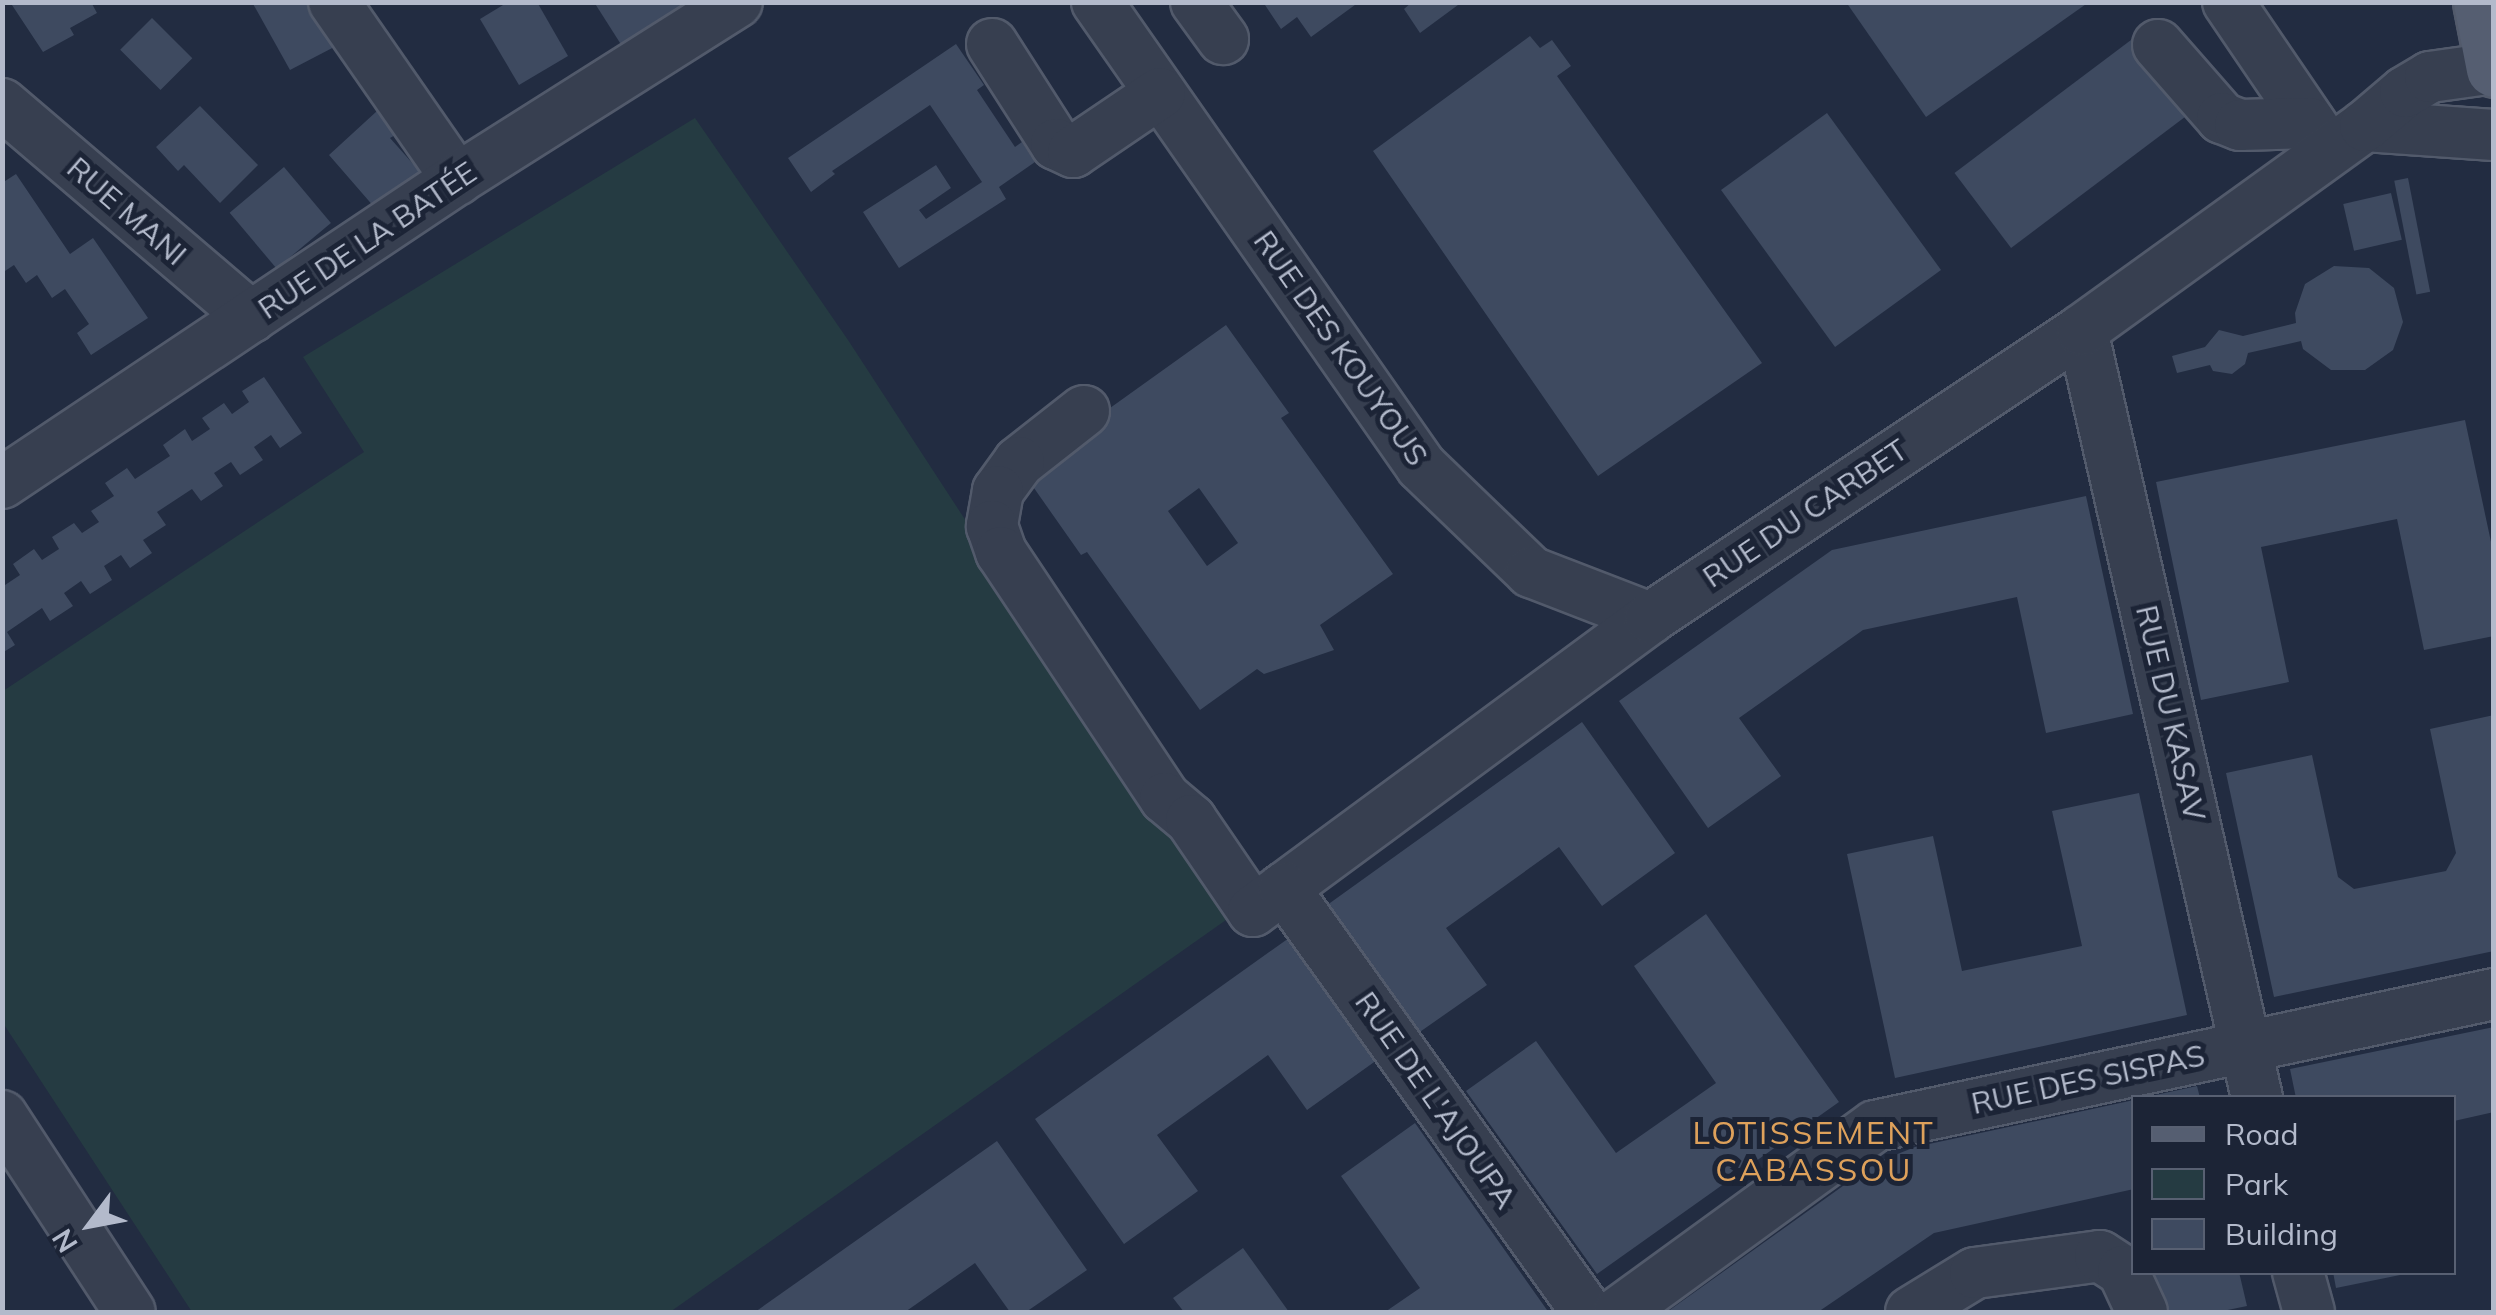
<!DOCTYPE html>
<html>
<head>
<meta charset="utf-8">
<style>
  body { margin:0 }
  #map { position:relative; width:2496px; height:1315px; overflow:hidden; background:#222c41; font-family:Mulish,sans-serif }
  div>[style] { position:absolute }
  [style*='--x'] { left:calc(var(--x)*1px); top:calc(var(--y)*1px); width:calc(var(--w)*1px); rotate:calc(var(--a)*1deg) }
  .green>* { inset:0; background:#253b42 }
  .building>* { inset:0; background:#3e4a60; transform-origin:0 0 }
  .roads { filter:drop-shadow(2px 0 #525a6b) drop-shadow(-2px 0 #525a6b) drop-shadow(0 2px #525a6b) drop-shadow(0 -2px #525a6b) }
  .minor>* { height:50px; margin:-25px; padding:0 25px; transform-origin:25px; border-radius:25px; background:#373f50 }
  .major>* { height:55px; margin:-27.5px; padding:0 27.5px; transform-origin:27.5px; border-radius:27.5px; background:#555e71 }
  span { translate:-50% -50%; white-space:nowrap; text-align:center; line-height:1.15; -webkit-text-stroke:10px #1c2436; paint-order:stroke }
  .street-label { font-size:30px; color:#b3bacb }
  .neighbourhood-label { font-size:32px; color:#dea15b; letter-spacing:2.5px }
  .frame { position:absolute; inset:0; border:5px solid #b3bacb; pointer-events:none }
  .legend { position:absolute; left:2131px; top:1095px; width:325px; height:180px; box-sizing:border-box; background:#1c2436; border:2px solid #586072; margin:0; padding:12px 18px; list-style:none; font-size:30px; color:#b3bacb }
  .legend li { display:flex; align-items:center; gap:20px; height:50px }
  .legend b { width:50px; border:2px solid #586072 }
  .north { position:absolute; left:40px; top:1175px; width:100px; height:100px; -webkit-text-stroke:8px #1c2436; paint-order:stroke; rotate:238deg; font-size:28px; font-weight:700; line-height:40px; text-align:center; color:#b3bacb }
  .north::after { content:''; display:block; margin:auto; width:35px; height:45px; background:#b3bacb; clip-path:polygon(50% 0,100% 100%,50% 72%,0 100%) }
</style>
</head>
<body>
<div id="map">
  <div class="green">
    <div style="clip-path:polygon(695px 118px,848px 340px,1226px 920px,670px 1312px,192px 1312px,3px 1023px,3px 691px,364px 452px,303px 357px)"></div>
  </div>
  <div class="building">
    <div style="clip-path:polygon(10px 2px,91px 2px,97px 13px,70px 28px,74px 35px,43px 52px)"></div>
    <div style="clip-path:polygon(252px 2px,314px 2px,338px 45px,290px 70px)"></div>
    <div style="clip-path:polygon(508px 2px,537px 2px,568px 56px,519px 85px,480px 19px)"></div>
    <div style="clip-path:polygon(594px 2px,691px 2px,622px 46px)"></div>
    <div style="clip-path:polygon(1263px 2px,1359px 2px,1311px 37px,1297px 17px,1281px 29px)"></div>
    <div style="clip-path:polygon(1412px 2px,1462px 2px,1420px 33px,1404px 9px)"></div>
    <div style="clip-path:polygon(1846px 2px,2089px 2px,1926px 117px)"></div>
    <div style="left:152px;top:18px;width:57px;height:45px;rotate:45deg"></div>
    <div style="clip-path:polygon(1530px 36px,1540px 48px,1552px 40px,1571px 66px,1557px 76px,1762px 363px,1598px 476px,1373px 151px)"></div>
    <div style="left:2131px;top:40px;width:94px;height:221px;rotate:53deg"></div>
    <div style="clip-path:polygon(956px 44px,984px 85px,977px 90px,1015px 147px,1022px 142px,1035px 162px,999px 187px,1006px 199px,899px 268px,863px 212px,936px 165px,951px 188px,919px 210px,926px 219px,982px 182px,930px 105px,832px 171px,835px 174px,811px 192px,788px 158px)"></div>
    <div style="clip-path:polygon(200px 106px,258px 165px,220px 203px,184px 165px,178px 171px,156px 147px)"></div>
    <div style="clip-path:polygon(377px 111px,397px 134px,390px 138px,422px 174px,375px 208px,329px 155px)"></div>
    <div style="left:1827px;top:113px;width:194px;height:131px;rotate:54deg"></div>
    <div style="left:284px;top:167px;width:73px;height:71px;rotate:50deg"></div>
    <div style="clip-path:polygon(16px 174px,70px 254px,93px 238px,148px 318px,91px 355px,77px 333px,89px 324px,65px 289px,52px 298px,37px 275px,26px 283px,14px 265px,2px 273px,2px 183px)"></div>
    <div style="left:2408px;top:178px;width:116px;height:14px;rotate:79deg"></div>
    <div style="left:2391px;top:193px;width:48px;height:49px;rotate:77deg"></div>
    <div style="clip-path:polygon(2334px 266px,2369px 268px,2394px 288px,2403px 322px,2393px 350px,2365px 370px,2331px 370px,2303px 349px,2301px 341px,2248px 353px,2245px 364px,2232px 374px,2213px 371px,2210px 365px,2177px 373px,2172px 356px,2205px 347px,2219px 330px,2243px 336px,2296px 323px,2295px 313px,2305px 284px)"></div>
    <div style="clip-path:polygon(evenodd,1226px 325px,1289px 413px,1281px 418px,1393px 574px,1320px 625px,1334px 650px,1264px 674px,1257px 669px,1200px 710px,1087px 552px,1081px 555px,1022px 471px,1226px 325px,1199px 488px,1238px 543px,1207px 566px,1168px 511px,1199px 488px)"></div>
    <div style="clip-path:polygon(264px 377px,302px 433px,280px 448px,271px 435px,254px 447px,263px 460px,240px 475px,231px 462px,214px 473px,223px 486px,201px 501px,192px 489px,157px 512px,166px 525px,143px 540px,152px 553px,130px 568px,121px 555px,104px 566px,112px 580px,90px 594px,81px 581px,64px 593px,73px 606px,50px 621px,42px 608px,7px 632px,15px 645px,2px 653px,2px 587px,20px 575px,13px 564px,34px 549px,42px 560px,59px 549px,52px 537px,74px 523px,82px 533px,99px 522px,91px 511px,114px 496px,105px 483px,127px 468px,135px 479px,170px 456px,163px 445px,185px 429px,192px 441px,210px 429px,202px 418px,224px 403px,232px 414px,249px 402px,242px 391px)"></div>
    <div style="clip-path:polygon(2465px 420px,2494px 556px,2494px 636px,2424px 650px,2397px 519px,2261px 547px,2289px 682px,2201px 700px,2156px 482px)"></div>
    <div style="clip-path:polygon(2086px 496px,2133px 714px,2046px 733px,2017px 597px,1863px 630px,1739px 718px,1781px 776px,1708px 828px,1619px 701px,1832px 550px)"></div>
    <div style="clip-path:polygon(2494px 715px,2494px 951px,2274px 997px,2226px 773px,2312px 755px,2338px 877px,2354px 889px,2446px 871px,2456px 853px,2430px 729px)"></div>
    <div style="clip-path:polygon(1582px 722px,1675px 853px,1602px 906px,1559px 847px,1446px 928px,1487px 985px,1414px 1036px,1323px 908px)"></div>
    <div style="clip-path:polygon(2139px 793px,2187px 1015px,1895px 1078px,1847px 854px,1933px 836px,1962px 971px,2082px 946px,2052px 811px)"></div>
    <div style="clip-path:polygon(1706px 914px,1839px 1102px,1597px 1274px,1466px 1091px,1536px 1041px,1616px 1153px,1716px 1083px,1634px 966px)"></div>
    <div style="clip-path:polygon(1289px 938px,1377px 1060px,1307px 1110px,1268px 1055px,1157px 1135px,1198px 1191px,1124px 1244px,1035px 1119px)"></div>
    <div style="clip-path:polygon(2494px 1027px,2494px 1112px,2454px 1121px,2454px 1098px,2296px 1098px,2290px 1069px)"></div>
    <div style="clip-path:polygon(2197px 1086px,2200px 1098px,2151px 1098px,2151px 1096px)"></div>
    <div style="clip-path:polygon(2134px 1100px,2134px 1189px,1934px 1233px,1818px 1312px,1667px 1312px,1875px 1163px,1915px 1147px)"></div>
    <div style="clip-path:polygon(1415px 1123px,1547px 1310px,1543px 1312px,1385px 1312px,1420px 1288px,1341px 1176px)"></div>
    <div style="clip-path:polygon(997px 1141px,1087px 1270px,1026px 1312px,1010px 1312px,975px 1263px,905px 1312px,755px 1312px)"></div>
    <div style="clip-path:polygon(1243px 1248px,1289px 1312px,1184px 1312px,1173px 1298px)"></div>
    <div style="clip-path:polygon(2149px 1272px,2239px 1272px,2247px 1306px,2218px 1312px,2158px 1312px)"></div>
    <div style="clip-path:polygon(2333px 1272px,2405px 1272px,2405px 1274px,2336px 1288px)"></div>
  </div>
  <div class="roads">
    <div class="minor">
      <div style="--x:334;--y:2;--w:216;--a:55.2"></div>
      <div style="--x:1097;--y:2;--w:566;--a:55.07"></div>
      <div style="--x:1421;--y:466;--w:153;--a:43.9"></div>
      <div style="--x:1531;--y:572;--w:128;--a:21.1"></div>
      <div style="--x:1196;--y:2;--w:46;--a:53.9"></div>
      <div style="--x:2228;--y:2;--w:174;--a:55.8"></div>
      <div style="--x:992;--y:44;--w:119;--a:57.4"></div>
      <div style="--x:1056;--y:144;--w:19;--a:25"></div>
      <div style="--x:1073;--y:152;--w:105;--a:-34.1"></div>
      <div style="--x:2158;--y:45;--w:97;--a:48.8"></div>
      <div style="--x:2222;--y:118;--w:19;--a:21"></div>
      <div style="--x:2240;--y:125;--w:70;--a:-1.6"></div>
      <div style="--x:2;--y:104;--w:328;--a:40.5"></div>
      <div style="--x:2365;--y:126;--w:129;--a:4"></div>
      <div style="--x:2082;--y:330;--w:788;--a:77.16"></div>
      <div style="--x:1084;--y:411;--w:83;--a:141.9"></div>
      <div style="--x:1019;--y:462;--w:36;--a:126"></div>
      <div style="--x:998;--y:491;--w:36;--a:100"></div>
      <div style="--x:992;--y:526;--w:28;--a:71"></div>
      <div style="--x:1001;--y:552;--w:296;--a:56.3"></div>
      <div style="--x:1165;--y:798;--w:34;--a:40"></div>
      <div style="--x:1191;--y:820;--w:110;--a:55.7"></div>
      <div style="--x:1253;--y:911;--w:493;--a:-36.4"></div>
      <div style="--x:1650;--y:618;--w:519;--a:-33.69"></div>
      <div style="--x:2082;--y:330;--w:349;--a:-35.8"></div>
      <div style="--x:2365;--y:126;--w:52;--a:-40.4"></div>
      <div style="--x:2405;--y:92;--w:29;--a:-31"></div>
      <div style="--x:2430;--y:77;--w:65;--a:-8"></div>
      <div style="--x:2;--y:483;--w:547;--a:-33.75"></div>
      <div style="--x:457;--y:179;--w:331;--a:-32.3"></div>
      <div style="--x:1284;--y:888;--w:521;--a:54.45"></div>
      <div style="--x:2;--y:1116;--w:234;--a:56.9"></div>
      <div style="--x:2298;--y:1272;--w:41;--a:74.6"></div>
      <div style="--x:1619;--y:1312;--w:316;--a:-36"></div>
      <div style="--x:1875;--y:1126;--w:633;--a:-12.04"></div>
      <div style="--x:1911;--y:1312;--w:75;--a:-31.4"></div>
      <div style="--x:1975;--y:1273;--w:126;--a:-7.7"></div>
      <div style="--x:2100;--y:1256;--w:27;--a:33"></div>
      <div style="--x:2123;--y:1271;--w:45;--a:65.1"></div>
    </div>
    <div class="major">
      <div style="--x:2481;--y:2;--w:68;--a:79"></div>
    </div>
  </div>
  <div class="street-label">
    <span style="left:127px;top:211px;rotate:41deg">RUE MANI</span>
    <span style="left:367px;top:240px;rotate:-34deg">RUE DE LA BATÉE</span>
    <span style="left:1341px;top:348px;rotate:55deg">RUE DES KOUYOUS</span>
    <span style="left:1805px;top:513px;rotate:-34deg">RUE DU CARBET</span>
    <span style="left:2171px;top:713px;rotate:77deg">RUE DU KASAV</span>
    <span style="left:2088px;top:1079px;rotate:-12deg">RUE DES SISPAS</span>
    <span style="left:1436px;top:1100px;rotate:55deg">RUE DE L'AJOUPA</span>
  </div>
  <div class="neighbourhood-label">
    <span style="left:1814px;top:1151px">LOTISSEMENT<br>CABASSOU</span>
  </div>
  <div class="frame"></div>
  <ul class="legend">
  <li><b style="height:12px;background:#555e71"></b>Road</li>
  <li><b style="height:28px;background:#253b42"></b>Park</li>
  <li><b style="height:28px;background:#3e4a60"></b>Building</li>
  </ul>
  <div class="north">N</div>
</div>
</body>
</html>
